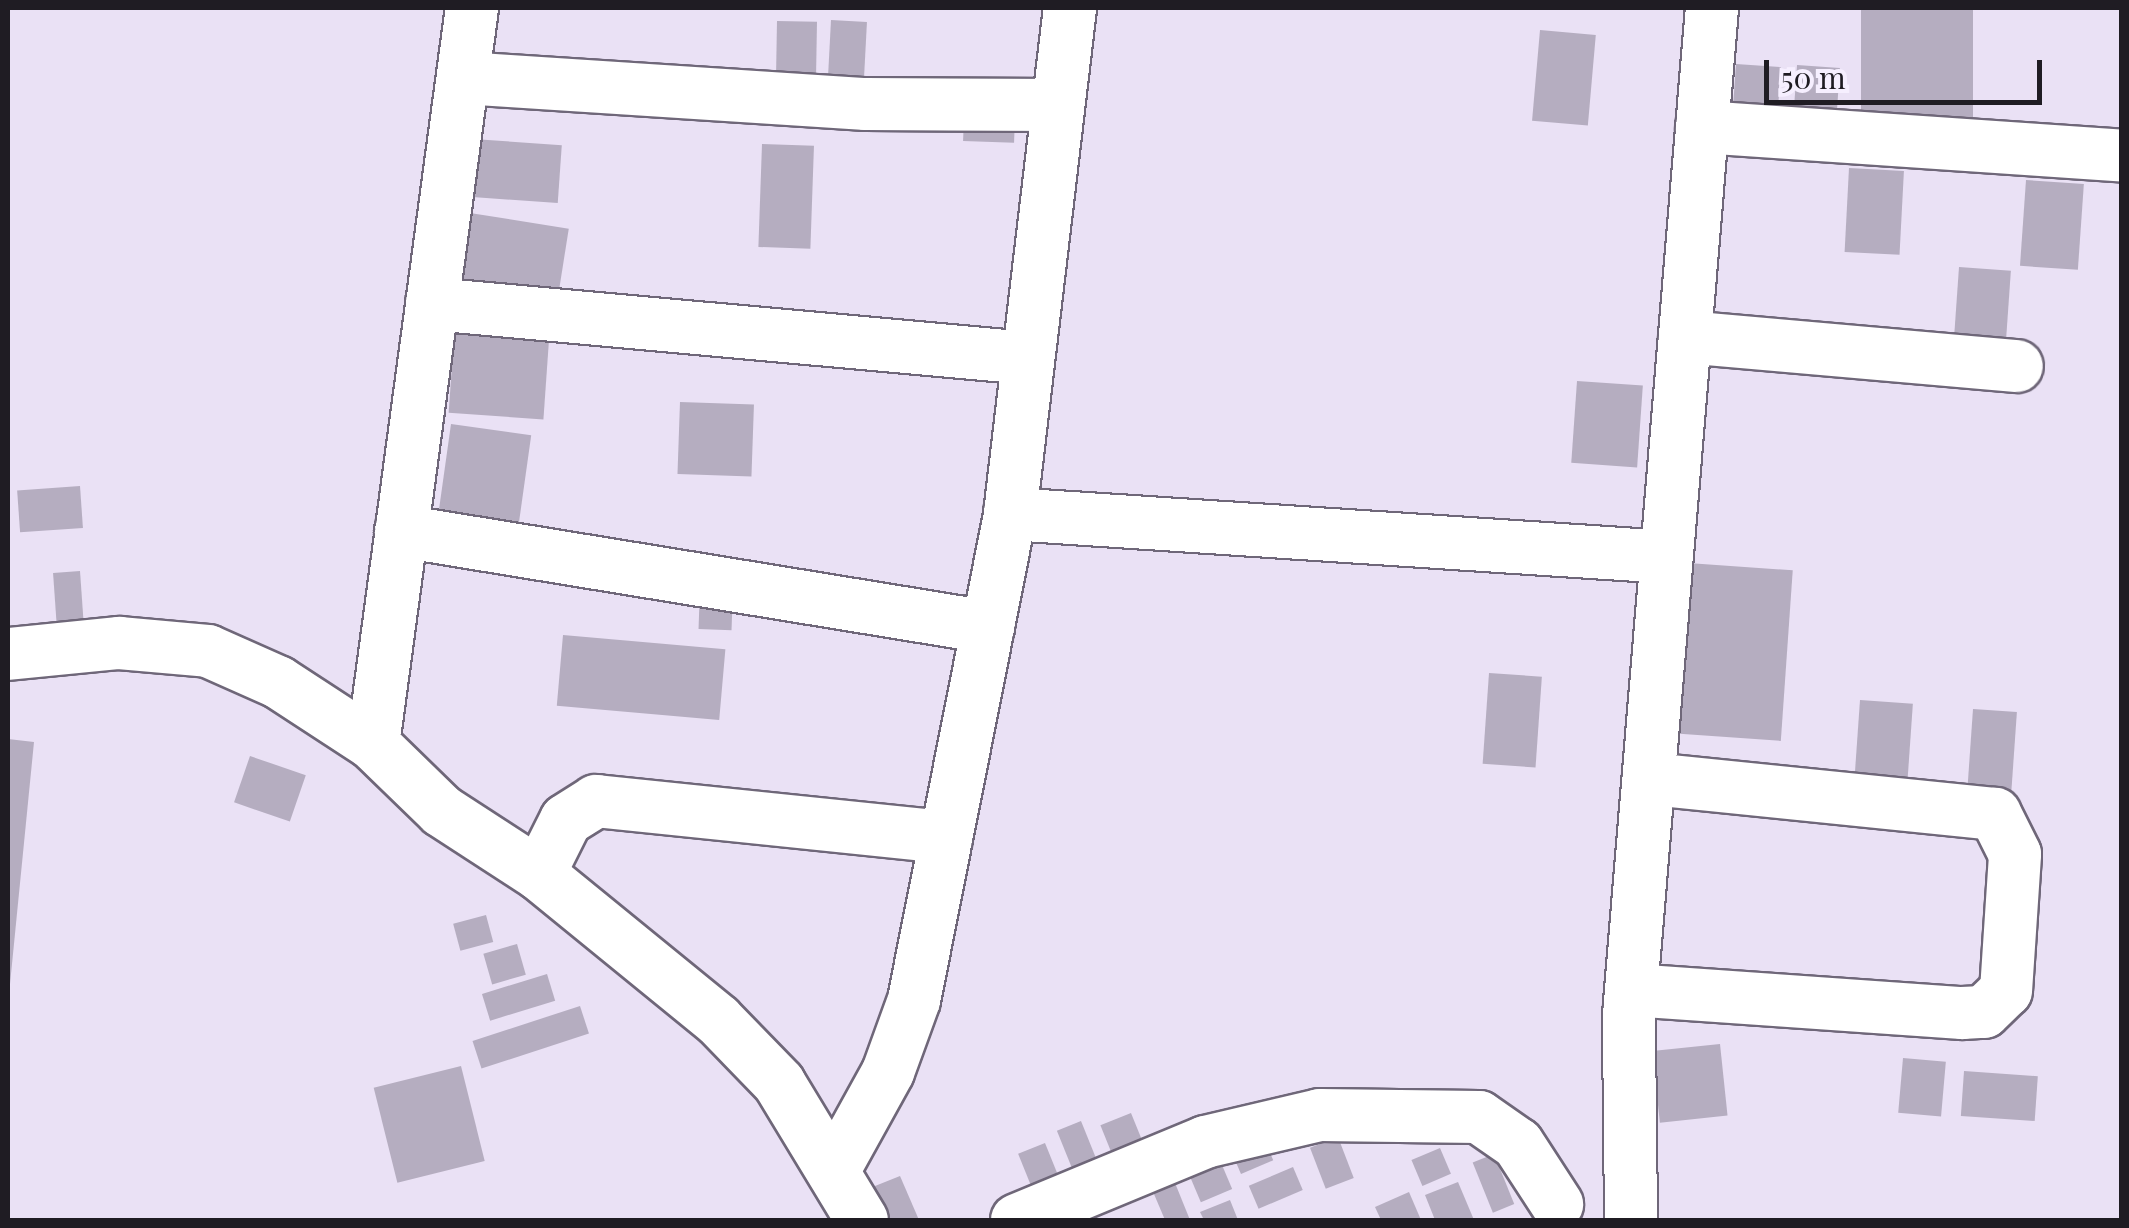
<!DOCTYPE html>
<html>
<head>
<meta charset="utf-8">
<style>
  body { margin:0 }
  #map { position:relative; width:2129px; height:1228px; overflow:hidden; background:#eae1f5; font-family:"Playfair Display",serif }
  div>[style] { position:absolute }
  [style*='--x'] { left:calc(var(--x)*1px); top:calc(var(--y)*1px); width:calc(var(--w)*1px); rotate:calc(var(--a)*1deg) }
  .building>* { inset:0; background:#b5adc0; transform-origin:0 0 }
  .roads { filter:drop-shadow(2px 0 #6f6779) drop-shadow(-2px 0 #6f6779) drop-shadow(0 2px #6f6779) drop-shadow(0 -2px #6f6779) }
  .minor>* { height:52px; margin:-26px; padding:0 26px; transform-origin:26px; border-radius:26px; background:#fff }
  span { translate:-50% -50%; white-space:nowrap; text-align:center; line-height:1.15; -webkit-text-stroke:9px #f6efff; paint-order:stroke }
  .frame { position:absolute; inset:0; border:10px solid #1f1c23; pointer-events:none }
  .scale { position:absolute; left:1764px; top:60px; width:278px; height:45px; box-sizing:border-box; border:5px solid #1f1c23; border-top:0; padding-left:12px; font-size:30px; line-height:35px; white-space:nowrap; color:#1f1c23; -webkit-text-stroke:8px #f6efff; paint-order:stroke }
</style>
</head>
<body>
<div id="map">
  <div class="building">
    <div style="left:1861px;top:8px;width:112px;height:115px"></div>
    <div style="left:831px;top:20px;width:36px;height:65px;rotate:3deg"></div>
    <div style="left:777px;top:21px;width:40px;height:63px;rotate:1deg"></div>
    <div style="left:1540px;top:30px;width:56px;height:91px;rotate:5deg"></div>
    <div style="left:1736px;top:64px;width:45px;height:43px;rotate:4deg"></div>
    <div style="left:1797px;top:65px;width:43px;height:45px;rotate:4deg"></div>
    <div style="left:964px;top:115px;width:51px;height:26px;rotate:2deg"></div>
    <div style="left:473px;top:139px;width:89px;height:58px;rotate:4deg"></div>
    <div style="left:762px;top:144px;width:52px;height:103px;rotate:2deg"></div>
    <div style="left:1849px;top:168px;width:55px;height:84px;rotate:3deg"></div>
    <div style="left:2026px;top:180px;width:58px;height:86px;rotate:4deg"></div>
    <div style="left:470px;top:213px;width:100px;height:82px;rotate:9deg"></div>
    <div style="left:1959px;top:267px;width:52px;height:82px;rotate:4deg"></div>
    <div style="left:455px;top:322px;width:95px;height:91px;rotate:4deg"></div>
    <div style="left:1577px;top:381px;width:66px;height:82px;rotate:4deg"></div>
    <div style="left:680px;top:402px;width:74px;height:72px;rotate:2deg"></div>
    <div style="left:451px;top:424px;width:81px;height:98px;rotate:8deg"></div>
    <div style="left:80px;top:486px;width:42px;height:63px;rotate:86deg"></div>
    <div style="left:1688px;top:563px;width:105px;height:171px;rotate:4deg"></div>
    <div style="left:80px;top:571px;width:56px;height:27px;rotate:86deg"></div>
    <div style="left:700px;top:587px;width:33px;height:42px;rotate:2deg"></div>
    <div style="left:563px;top:635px;width:163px;height:71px;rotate:5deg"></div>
    <div style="left:1489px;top:673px;width:53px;height:91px;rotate:4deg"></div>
    <div style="left:1860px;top:700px;width:53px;height:87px;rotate:4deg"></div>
    <div style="left:1973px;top:709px;width:44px;height:89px;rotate:4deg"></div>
    <div style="clip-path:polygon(8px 739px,34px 742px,10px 984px,8px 984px)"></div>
    <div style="left:250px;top:756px;width:59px;height:49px;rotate:19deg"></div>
    <div style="left:486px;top:915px;width:28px;height:34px;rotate:75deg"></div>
    <div style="left:517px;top:944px;width:32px;height:35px;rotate:74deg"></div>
    <div style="left:547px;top:974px;width:28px;height:68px;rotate:73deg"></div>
    <div style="left:580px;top:1006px;width:29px;height:113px;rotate:72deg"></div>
    <div style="left:1720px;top:1044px;width:72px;height:68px;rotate:84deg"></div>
    <div style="left:1903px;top:1058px;width:43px;height:55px;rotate:5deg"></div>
    <div style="left:461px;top:1066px;width:98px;height:90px;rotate:76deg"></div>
    <div style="left:1964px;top:1071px;width:74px;height:45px;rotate:4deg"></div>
    <div style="left:1131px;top:1113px;width:43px;height:33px;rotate:68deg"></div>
    <div style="left:1081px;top:1121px;width:56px;height:26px;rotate:68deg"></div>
    <div style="left:1338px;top:1137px;width:44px;height:30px;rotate:69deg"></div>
    <div style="left:1265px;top:1141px;width:21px;height:35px;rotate:67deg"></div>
    <div style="left:1045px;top:1143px;width:55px;height:29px;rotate:68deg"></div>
    <div style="left:1440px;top:1148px;width:28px;height:31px;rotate:67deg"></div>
    <div style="left:1494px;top:1154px;width:54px;height:23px;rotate:68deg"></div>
    <div style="left:1222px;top:1165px;width:26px;height:34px;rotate:67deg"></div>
    <div style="left:1293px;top:1167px;width:25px;height:48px;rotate:67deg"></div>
    <div style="clip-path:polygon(900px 1176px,919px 1220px,878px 1220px,865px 1190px)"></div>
    <div style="clip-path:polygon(1173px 1178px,1190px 1220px,1165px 1220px,1151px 1187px)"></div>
    <div style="clip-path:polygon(1458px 1182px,1474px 1220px,1435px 1220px,1425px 1195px)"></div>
    <div style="clip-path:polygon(1409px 1192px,1421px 1220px,1381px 1220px,1375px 1207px)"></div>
    <div style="clip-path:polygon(1230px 1200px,1238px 1220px,1204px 1220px,1200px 1212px)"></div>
  </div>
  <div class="roads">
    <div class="minor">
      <div style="--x:463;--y:78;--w:404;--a:3.7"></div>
      <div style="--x:866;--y:104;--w:192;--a:0.3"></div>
      <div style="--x:1702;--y:127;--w:421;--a:3.9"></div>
      <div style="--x:432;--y:304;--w:598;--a:5.18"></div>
      <div style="--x:1685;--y:337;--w:333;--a:5"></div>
      <div style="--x:1010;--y:514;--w:658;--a:3.74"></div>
      <div style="--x:401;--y:531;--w:595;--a:9.29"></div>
      <div style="--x:8;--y:654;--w:112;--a:-5.7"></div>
      <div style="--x:119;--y:643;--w:89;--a:5.1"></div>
      <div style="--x:208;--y:651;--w:77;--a:23.9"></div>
      <div style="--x:278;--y:682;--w:113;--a:33.1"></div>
      <div style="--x:373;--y:744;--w:96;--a:44.2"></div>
      <div style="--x:442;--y:811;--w:116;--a:33"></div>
      <div style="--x:539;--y:874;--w:231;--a:39.2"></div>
      <div style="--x:718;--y:1020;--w:88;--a:45.9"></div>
      <div style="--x:779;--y:1083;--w:160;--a:58.8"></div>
      <div style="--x:373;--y:744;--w:743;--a:-82.34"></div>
      <div style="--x:539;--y:874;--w:60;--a:-63.4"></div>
      <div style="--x:566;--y:820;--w:36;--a:-32"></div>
      <div style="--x:596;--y:801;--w:352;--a:5.9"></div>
      <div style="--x:1631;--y:990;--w:332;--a:4"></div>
      <div style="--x:1962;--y:1013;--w:22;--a:-3"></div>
      <div style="--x:1984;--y:1012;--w:30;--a:-44"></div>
      <div style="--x:2006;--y:991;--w:137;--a:-86.2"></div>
      <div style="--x:2015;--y:854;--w:45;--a:-116.6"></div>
      <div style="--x:1995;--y:814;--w:348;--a:-174.2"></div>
      <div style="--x:835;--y:1168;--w:110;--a:-61.1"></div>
      <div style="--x:888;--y:1072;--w:77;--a:-70.1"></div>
      <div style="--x:914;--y:1000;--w:495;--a:-78.8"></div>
      <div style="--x:1010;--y:514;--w:510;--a:-83.24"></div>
      <div style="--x:1017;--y:1220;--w:204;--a:-22.5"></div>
      <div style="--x:1205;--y:1142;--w:118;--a:-13.2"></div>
      <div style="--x:1320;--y:1115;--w:159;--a:0.7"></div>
      <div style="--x:1479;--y:1117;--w:47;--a:34.7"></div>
      <div style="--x:1518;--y:1144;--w:72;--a:57"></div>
      <div style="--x:1631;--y:1220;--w:205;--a:-90.6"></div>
      <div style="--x:1629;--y:1015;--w:1010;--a:-85.29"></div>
    </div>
  </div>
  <div class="frame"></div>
  <div class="scale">50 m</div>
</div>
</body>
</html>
